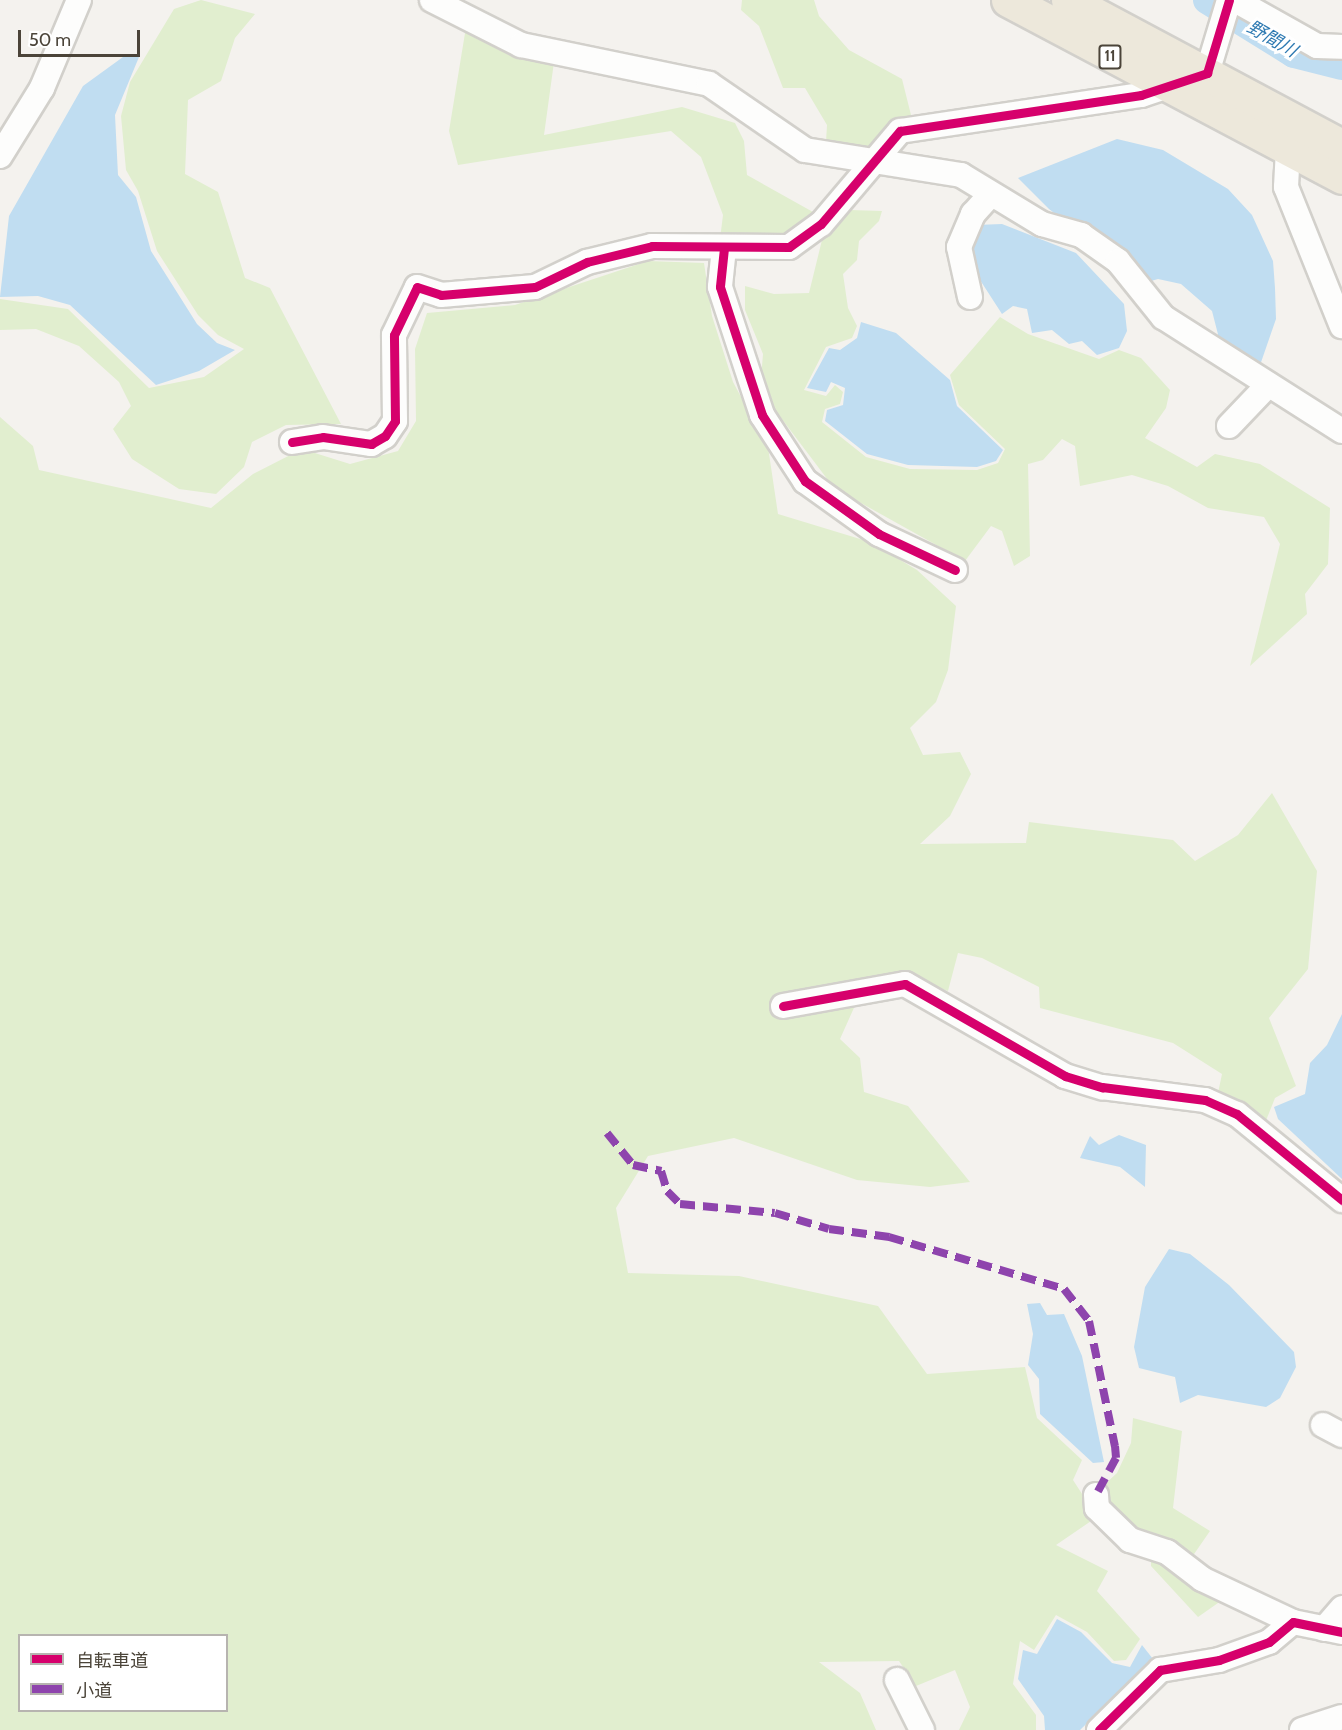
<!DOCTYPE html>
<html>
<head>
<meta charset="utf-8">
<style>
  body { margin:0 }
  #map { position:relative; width:1342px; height:1730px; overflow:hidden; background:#f4f2ee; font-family:Cabin,"Noto Sans JP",sans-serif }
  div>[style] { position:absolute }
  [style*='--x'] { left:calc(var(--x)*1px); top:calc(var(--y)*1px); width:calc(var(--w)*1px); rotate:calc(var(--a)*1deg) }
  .green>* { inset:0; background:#e1eecf }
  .water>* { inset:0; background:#c0ddf1 }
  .river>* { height:28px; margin:-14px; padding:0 14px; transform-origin:14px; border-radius:14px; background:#c0ddf1 }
  .roads { filter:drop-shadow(2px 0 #d2d0cb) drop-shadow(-2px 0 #d2d0cb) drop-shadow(0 2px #d2d0cb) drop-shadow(0 -2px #d2d0cb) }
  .minor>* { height:24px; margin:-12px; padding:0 12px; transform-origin:12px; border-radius:12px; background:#fdfdfc }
  .highway>* { height:33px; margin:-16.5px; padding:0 16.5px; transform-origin:16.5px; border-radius:16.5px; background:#ede8db }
  .quiet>* { height:8px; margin-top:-4px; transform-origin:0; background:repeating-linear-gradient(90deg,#8e44ad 0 15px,transparent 0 23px) }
  .cycleway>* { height:9px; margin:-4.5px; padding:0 4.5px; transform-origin:4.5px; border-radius:4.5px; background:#d6006c }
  span { translate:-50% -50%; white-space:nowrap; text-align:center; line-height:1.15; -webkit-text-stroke:6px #fff; paint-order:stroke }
  .shield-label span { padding:2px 4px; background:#fff; border:2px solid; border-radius:4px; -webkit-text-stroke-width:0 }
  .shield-label { font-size:15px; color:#4b4439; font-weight:700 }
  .water-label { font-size:18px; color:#2e7ab2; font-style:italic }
  .legend { position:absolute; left:18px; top:1634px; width:210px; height:78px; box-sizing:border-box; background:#fff; border:2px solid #b7b4b0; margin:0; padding:8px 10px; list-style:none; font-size:18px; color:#4b4439 }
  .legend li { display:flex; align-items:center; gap:12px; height:30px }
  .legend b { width:30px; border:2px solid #b7b4b0 }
  .scale { position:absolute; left:18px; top:30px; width:122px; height:27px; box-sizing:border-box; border:3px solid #4b4439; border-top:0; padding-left:8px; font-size:18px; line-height:21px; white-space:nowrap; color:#4b4439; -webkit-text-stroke:4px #fff; paint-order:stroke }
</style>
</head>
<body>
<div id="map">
  <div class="green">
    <div style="clip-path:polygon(201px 0,255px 14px,235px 38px,221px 81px,188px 100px,185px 174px,218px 192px,245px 278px,270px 288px,341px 424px,286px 425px,252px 442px,244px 467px,216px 494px,179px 489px,132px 459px,113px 429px,131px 406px,119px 382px,79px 346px,36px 329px,0 330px,0 299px,68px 309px,149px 388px,204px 377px,244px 349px,218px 335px,198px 315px,157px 251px,138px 191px,126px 170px,121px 116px,130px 82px,174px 9px)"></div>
    <div style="clip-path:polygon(742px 0,814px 0,819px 16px,849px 50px,902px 79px,911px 115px,870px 148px,826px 142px,827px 125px,805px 88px,783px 88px,759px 26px,741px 10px)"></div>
    <div style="clip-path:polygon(466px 27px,554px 62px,544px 135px,682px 107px,735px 123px,744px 141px,747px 175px,813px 212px,774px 242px,720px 239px,723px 215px,701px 157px,671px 131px,458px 165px,449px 131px)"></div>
    <div style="clip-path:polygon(850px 210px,882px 211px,879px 221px,859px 241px,857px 260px,843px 274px,848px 308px,857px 326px,852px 338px,826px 347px,804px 390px,826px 396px,835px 385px,843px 392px,840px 404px,825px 409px,822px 422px,866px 457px,910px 469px,977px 470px,998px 463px,1005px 449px,959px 405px,950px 375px,1000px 317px,1028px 334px,1099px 359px,1119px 350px,1141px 358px,1170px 390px,1166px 408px,1145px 438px,1197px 467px,1215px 454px,1260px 464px,1330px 508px,1328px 564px,1305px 594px,1307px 614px,1250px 666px,1280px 544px,1264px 517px,1208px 508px,1168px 486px,1132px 475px,1080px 486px,1075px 446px,1062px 439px,1043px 460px,1028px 464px,1030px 556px,1014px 566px,1002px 531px,991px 526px,965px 561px,834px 488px,760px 390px,763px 354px,745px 310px,745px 286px,774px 294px,809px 293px,822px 240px)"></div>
    <div style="clip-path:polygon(evenodd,648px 261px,704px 263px,712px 316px,733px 382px,768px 447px,778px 514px,870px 542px,917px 570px,956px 606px,948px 670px,936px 702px,910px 728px,923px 755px,960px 752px,971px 774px,950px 816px,920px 844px,1026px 843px,1029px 822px,1173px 840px,1195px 861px,1238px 835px,1272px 793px,1317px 871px,1308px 969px,1269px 1018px,1296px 1086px,1275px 1098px,1265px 1123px,1218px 1093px,1222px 1074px,1173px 1043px,1040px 1008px,1039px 987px,982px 958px,958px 953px,948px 991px,907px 976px,866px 981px,840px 1039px,860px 1058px,864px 1092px,908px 1106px,970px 1182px,930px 1187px,857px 1180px,734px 1138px,648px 1156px,616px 1208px,628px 1273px,739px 1276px,878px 1306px,927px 1374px,1025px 1367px,1037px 1418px,1082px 1460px,1073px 1480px,1097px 1517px,1056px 1545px,1108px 1571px,1097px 1591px,1140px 1639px,1126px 1660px,1114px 1661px,1087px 1632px,1056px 1615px,1034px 1650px,1020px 1641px,1013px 1684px,1036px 1715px,1036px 1730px,959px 1730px,970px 1707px,955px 1670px,916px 1686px,899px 1661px,819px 1662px,860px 1693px,876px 1730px,0 1730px,0 417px,33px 446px,39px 470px,211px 508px,253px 474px,302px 449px,350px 464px,398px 451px,416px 421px,415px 349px,427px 313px,515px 305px,648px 261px,20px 1636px,226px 1636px,226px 1710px,20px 1710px,20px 1636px)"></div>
    <div style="clip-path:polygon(1133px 1418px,1182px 1431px,1173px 1508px,1210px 1531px,1183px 1570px,1228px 1596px,1198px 1617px,1151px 1566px,1151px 1545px,1103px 1504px,1104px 1485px,1117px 1473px,1131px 1443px)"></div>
  </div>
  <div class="water">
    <div style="clip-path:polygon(123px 57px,139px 57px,115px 115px,118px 175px,136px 197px,151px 251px,197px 324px,217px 343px,235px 350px,199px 371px,156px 385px,70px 305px,38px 296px,0 297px,9px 216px,83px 86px)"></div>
    <div style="clip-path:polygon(1117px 139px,1163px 150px,1228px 189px,1252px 215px,1273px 261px,1275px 288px,1276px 319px,1258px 371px,1222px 350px,1212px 311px,1181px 284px,1158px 279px,1144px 283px,1049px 209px,1018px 178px)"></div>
    <div style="clip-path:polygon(1002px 224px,1076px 253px,1124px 304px,1127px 331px,1119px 348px,1097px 355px,1082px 341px,1069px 344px,1052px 330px,1032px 333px,1027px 309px,1013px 306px,1002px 314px,969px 263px,976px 225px)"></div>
    <div style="clip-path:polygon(861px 322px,896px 333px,950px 380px,957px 406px,1003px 450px,996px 461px,977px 467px,908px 465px,867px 454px,825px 421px,827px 410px,843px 405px,845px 388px,831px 382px,826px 392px,807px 388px,829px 348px,840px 350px,857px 338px)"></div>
    <div style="clip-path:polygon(1342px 1014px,1342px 1179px,1278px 1119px,1274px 1107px,1305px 1094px,1310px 1063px,1327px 1045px)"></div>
    <div style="clip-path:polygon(1119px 1135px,1146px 1145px,1145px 1187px,1120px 1167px,1080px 1158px,1090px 1136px,1099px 1145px)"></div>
    <div style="clip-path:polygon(1169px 1249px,1190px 1254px,1229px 1285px,1294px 1352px,1296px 1367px,1280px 1398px,1266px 1407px,1198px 1395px,1180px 1403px,1175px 1377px,1139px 1368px,1134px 1347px,1145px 1287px)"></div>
    <div style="clip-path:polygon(1040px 1303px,1047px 1315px,1064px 1314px,1082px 1356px,1104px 1462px,1093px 1463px,1040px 1414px,1039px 1379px,1028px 1365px,1033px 1334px,1027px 1304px)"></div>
    <div style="clip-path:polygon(1057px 1619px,1081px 1632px,1112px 1663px,1130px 1667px,1142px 1645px,1153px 1659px,1080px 1730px,1045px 1730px,1044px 1716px,1018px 1679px,1023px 1650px,1037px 1654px)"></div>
  </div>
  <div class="river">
    <div style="--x:1207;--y:0;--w:102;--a:31.8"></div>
    <div style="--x:1294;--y:54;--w:49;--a:14"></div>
  </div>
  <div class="roads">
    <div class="minor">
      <div style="--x:432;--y:0;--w:100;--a:26.8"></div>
      <div style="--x:521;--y:45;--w:192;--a:11.7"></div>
      <div style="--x:709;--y:84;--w:116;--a:34.5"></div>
      <div style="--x:805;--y:150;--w:158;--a:9.1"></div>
      <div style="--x:961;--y:175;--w:95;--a:31.2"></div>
      <div style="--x:1042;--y:224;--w:41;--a:15.8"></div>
      <div style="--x:1081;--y:235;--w:45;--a:35.1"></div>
      <div style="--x:1118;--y:261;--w:72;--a:51.2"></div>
      <div style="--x:1163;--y:317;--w:212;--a:32.5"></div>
      <div style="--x:1235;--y:0;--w:94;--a:29.3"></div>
      <div style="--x:1317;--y:46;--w:25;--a:2"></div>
      <div style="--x:1295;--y:134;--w:17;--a:115"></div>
      <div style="--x:1288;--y:149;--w:38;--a:93"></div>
      <div style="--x:1286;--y:187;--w:150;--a:68.1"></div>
      <div style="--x:0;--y:156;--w:80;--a:-58.3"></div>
      <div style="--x:42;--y:88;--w:95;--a:-67.2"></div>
      <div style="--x:724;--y:248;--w:39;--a:96"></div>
      <div style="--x:720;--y:287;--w:135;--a:71.8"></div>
      <div style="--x:762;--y:415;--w:79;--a:56.9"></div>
      <div style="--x:805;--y:481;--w:91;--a:35.6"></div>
      <div style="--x:879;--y:534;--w:84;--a:25.3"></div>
      <div style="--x:970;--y:297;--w:51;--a:-102.4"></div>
      <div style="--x:959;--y:247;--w:36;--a:-67"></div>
      <div style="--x:973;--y:214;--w:24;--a:-48"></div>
      <div style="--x:1229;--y:426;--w:57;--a:-46.4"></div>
      <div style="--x:292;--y:442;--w:31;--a:-9"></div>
      <div style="--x:323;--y:437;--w:49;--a:8.3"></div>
      <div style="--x:371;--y:444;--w:16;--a:-30"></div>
      <div style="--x:385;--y:436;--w:18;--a:-56"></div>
      <div style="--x:395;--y:421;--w:86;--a:-90.7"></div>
      <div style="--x:394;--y:335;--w:53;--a:-64.4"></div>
      <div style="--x:417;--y:287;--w:25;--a:18"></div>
      <div style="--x:441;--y:295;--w:94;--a:-4.9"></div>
      <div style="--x:535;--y:287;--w:58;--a:-25.7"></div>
      <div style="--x:587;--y:262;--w:67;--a:-13.8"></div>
      <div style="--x:652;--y:246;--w:137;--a:0.4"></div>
      <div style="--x:789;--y:247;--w:39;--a:-36"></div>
      <div style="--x:821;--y:224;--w:122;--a:-49.7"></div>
      <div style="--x:900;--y:131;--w:244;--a:-8.5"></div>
      <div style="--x:1141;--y:95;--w:70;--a:-18.4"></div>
      <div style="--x:1207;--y:73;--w:76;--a:-73.2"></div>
      <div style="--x:783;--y:1006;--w:124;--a:-10.2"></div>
      <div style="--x:905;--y:984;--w:185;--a:29.9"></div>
      <div style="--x:1065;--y:1076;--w:39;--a:17"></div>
      <div style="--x:1102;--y:1087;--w:104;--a:7.2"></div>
      <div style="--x:1205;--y:1100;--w:35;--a:24"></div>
      <div style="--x:1237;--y:1114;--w:136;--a:39.3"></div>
      <div style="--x:1323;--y:1425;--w:21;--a:28"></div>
      <div style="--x:1096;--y:1495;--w:13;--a:86"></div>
      <div style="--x:1097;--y:1508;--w:46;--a:44.1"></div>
      <div style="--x:1130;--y:1540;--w:39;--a:18"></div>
      <div style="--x:1167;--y:1552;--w:44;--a:37.6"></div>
      <div style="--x:1202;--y:1579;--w:101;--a:25.3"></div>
      <div style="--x:1324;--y:1629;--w:28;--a:-49"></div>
      <div style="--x:897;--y:1680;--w:56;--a:63.4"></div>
      <div style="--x:1099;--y:1730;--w:86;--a:-44.5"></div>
      <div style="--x:1160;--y:1670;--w:60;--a:-9.6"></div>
      <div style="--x:1219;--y:1660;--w:53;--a:-19.8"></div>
      <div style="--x:1269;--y:1642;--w:31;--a:-40"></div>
      <div style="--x:1293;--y:1622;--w:50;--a:11.5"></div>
      <div style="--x:1302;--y:1730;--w:42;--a:-18"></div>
    </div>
    <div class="highway">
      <div style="--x:1008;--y:0;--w:378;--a:27.9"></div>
      <div style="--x:1068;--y:0;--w:310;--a:28.1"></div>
    </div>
  </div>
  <div class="quiet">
    <div style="--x:607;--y:1133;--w:41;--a:50.9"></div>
    <div style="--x:633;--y:1165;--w:29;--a:12"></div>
    <div style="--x:661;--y:1171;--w:21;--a:73"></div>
    <div style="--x:667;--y:1191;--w:18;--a:45"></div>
    <div style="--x:680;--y:1204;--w:95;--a:5.4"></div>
    <div style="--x:775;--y:1213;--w:56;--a:16.5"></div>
    <div style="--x:829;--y:1229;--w:61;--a:7.6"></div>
    <div style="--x:889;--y:1237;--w:183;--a:16.5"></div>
    <div style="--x:1064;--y:1289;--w:41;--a:52"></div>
    <div style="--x:1089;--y:1321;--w:128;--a:78.3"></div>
    <div style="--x:1115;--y:1446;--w:12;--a:85"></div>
    <div style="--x:1116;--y:1458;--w:42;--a:118.4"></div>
  </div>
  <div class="cycleway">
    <div style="--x:724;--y:248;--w:39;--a:96"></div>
    <div style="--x:720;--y:287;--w:135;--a:71.8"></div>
    <div style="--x:762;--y:415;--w:79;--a:56.9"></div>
    <div style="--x:805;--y:481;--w:91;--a:35.6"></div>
    <div style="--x:879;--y:534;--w:84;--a:25.3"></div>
    <div style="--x:292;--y:442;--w:31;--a:-9"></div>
    <div style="--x:323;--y:437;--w:49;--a:8.3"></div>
    <div style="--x:371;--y:444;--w:16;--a:-30"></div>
    <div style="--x:385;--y:436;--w:18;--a:-56"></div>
    <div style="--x:395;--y:421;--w:86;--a:-90.7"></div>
    <div style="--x:394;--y:335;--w:53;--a:-64.4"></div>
    <div style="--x:417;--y:287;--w:25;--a:18"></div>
    <div style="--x:441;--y:295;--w:94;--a:-4.9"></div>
    <div style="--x:535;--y:287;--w:58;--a:-25.7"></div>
    <div style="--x:587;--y:262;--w:67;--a:-13.8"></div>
    <div style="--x:652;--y:246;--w:137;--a:0.4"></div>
    <div style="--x:789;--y:247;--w:39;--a:-36"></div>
    <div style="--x:821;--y:224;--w:122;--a:-49.7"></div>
    <div style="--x:900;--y:131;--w:244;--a:-8.5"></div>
    <div style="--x:1141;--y:95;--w:70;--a:-18.4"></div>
    <div style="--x:1207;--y:73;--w:76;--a:-73.2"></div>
    <div style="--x:783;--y:1006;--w:124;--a:-10.2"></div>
    <div style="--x:905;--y:984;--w:185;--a:29.9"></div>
    <div style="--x:1065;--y:1076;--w:39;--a:17"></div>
    <div style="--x:1102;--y:1087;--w:104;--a:7.2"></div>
    <div style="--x:1205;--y:1100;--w:35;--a:24"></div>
    <div style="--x:1237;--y:1114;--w:136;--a:39.3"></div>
    <div style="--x:1099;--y:1730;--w:86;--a:-44.5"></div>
    <div style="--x:1160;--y:1670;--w:60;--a:-9.6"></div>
    <div style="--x:1219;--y:1660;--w:53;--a:-19.8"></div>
    <div style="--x:1269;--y:1642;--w:31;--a:-40"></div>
    <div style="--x:1293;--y:1622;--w:50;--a:11.5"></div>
  </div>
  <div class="shield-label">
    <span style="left:1110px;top:57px">11</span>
  </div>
  <div class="water-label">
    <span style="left:1272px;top:39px;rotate:30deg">野間川</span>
  </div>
  <ul class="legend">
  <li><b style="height:8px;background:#d6006c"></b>自転車道</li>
  <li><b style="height:8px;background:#8e44ad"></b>小道</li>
  </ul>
  <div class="scale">50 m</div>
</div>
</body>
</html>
